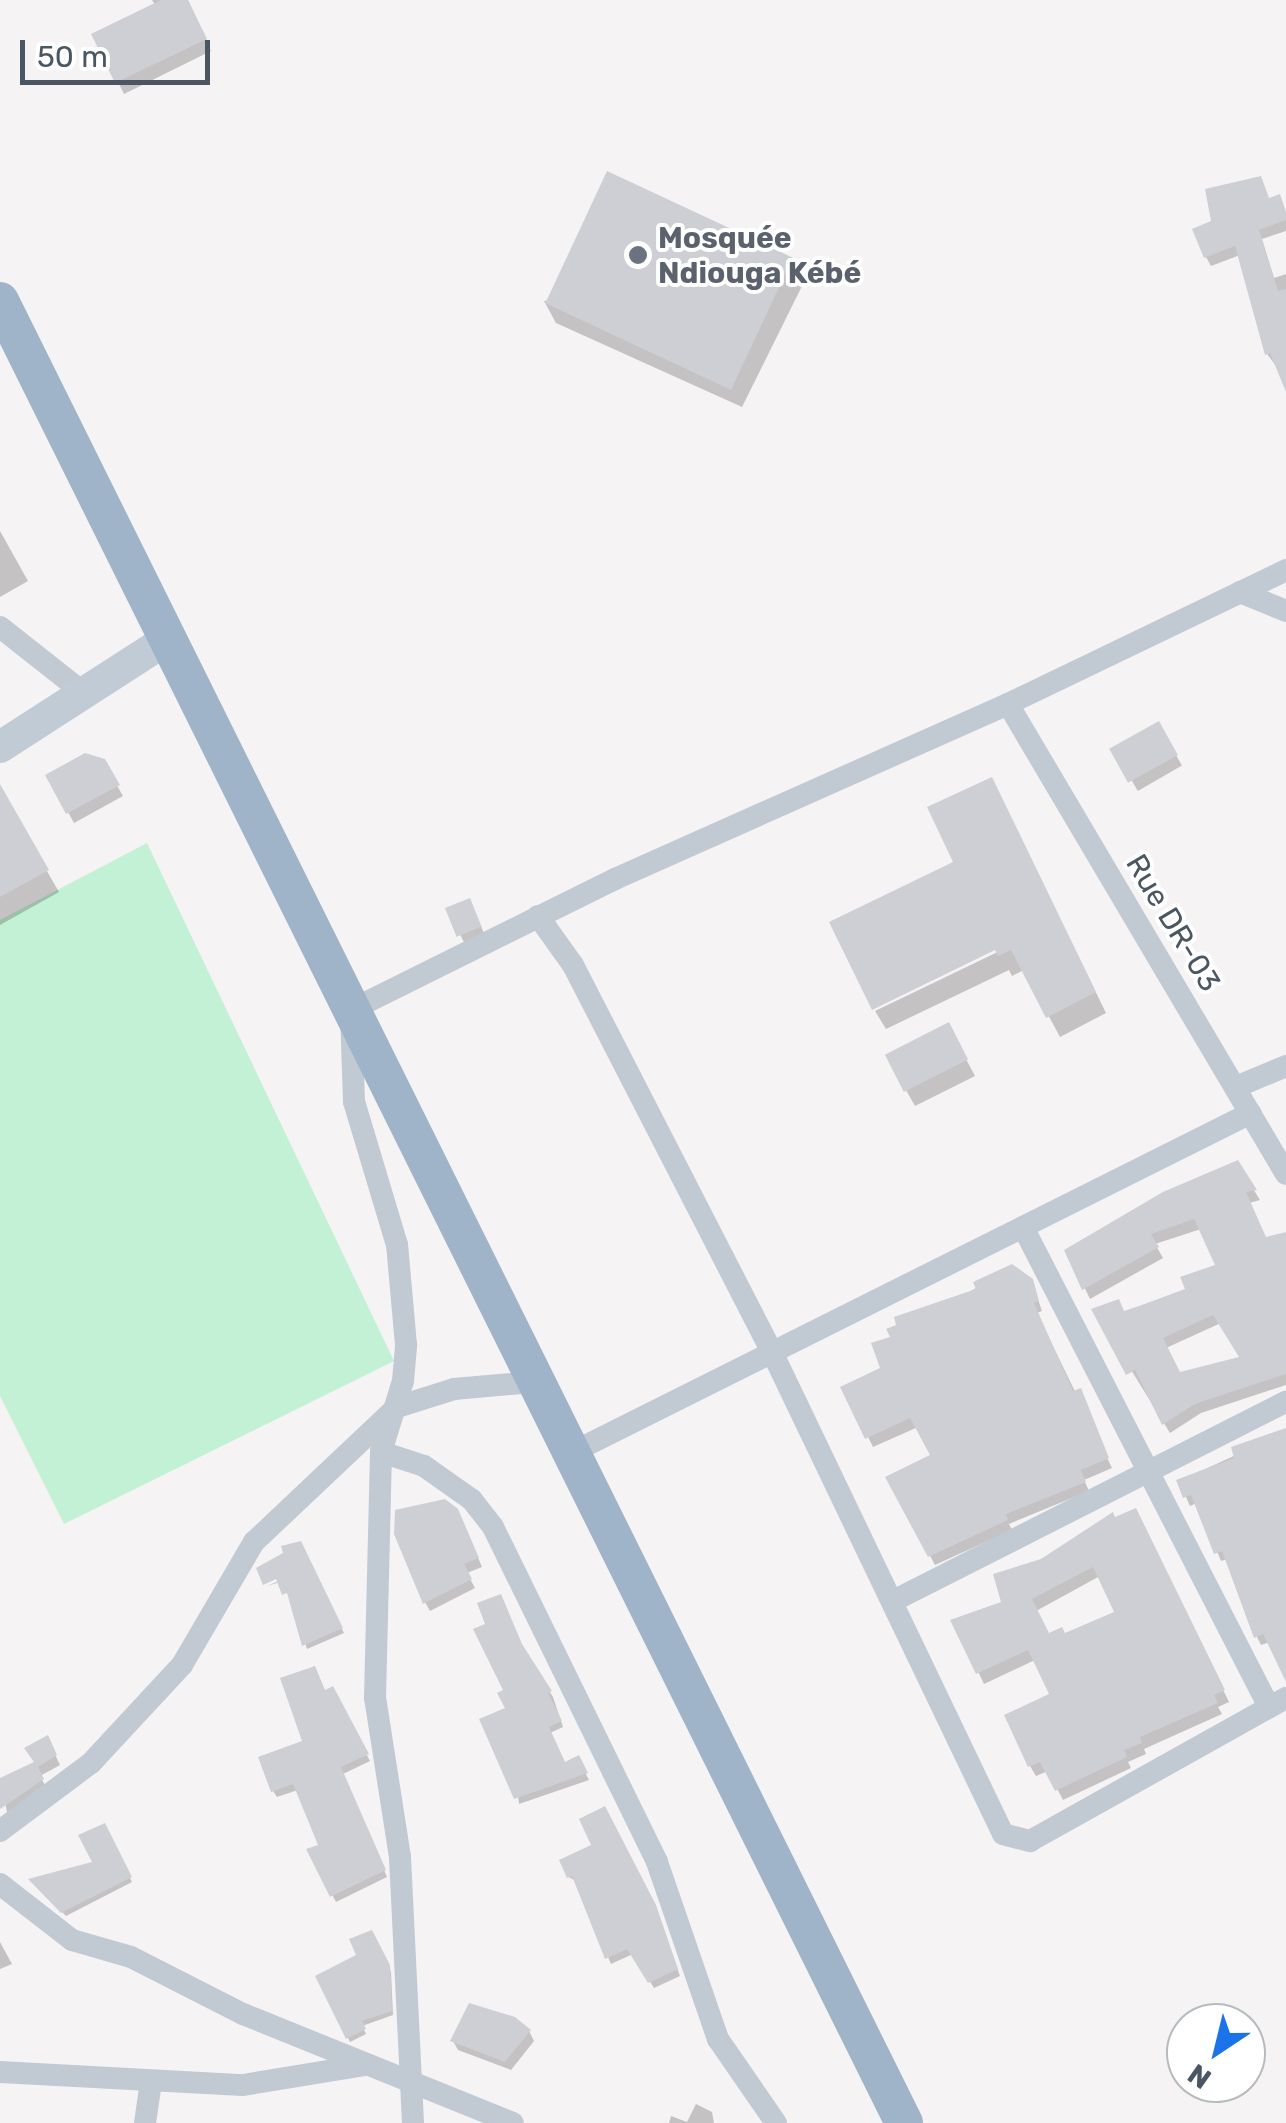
<!DOCTYPE html>
<html>
<head>
<meta charset="utf-8">
<style>
  body { margin:0 }
  #map { position:relative; width:1286px; height:2123px; overflow:hidden; background:#f5f3f3; font-family:Rubik,sans-serif }
  div>[style] { position:absolute }
  [style*='--x'] { left:calc(var(--x)*1px); top:calc(var(--y)*1px); width:calc(var(--w)*1px); rotate:calc(var(--a)*1deg) }
  .green>* { inset:0; background:#c3f1d5 }
  .shadow>* { inset:0; background:#0003; transform-origin:0 0 }
  .building>* { inset:0; background:#cdcfd5; transform-origin:0 0 }
  .minor>* { height:22px; margin:-11px; padding:0 11px; transform-origin:11px; border-radius:11px; background:#c1cad2 }
  .secondary>* { height:32px; margin:-16px; padding:0 16px; transform-origin:16px; border-radius:16px; background:#c1cbd6 }
  .trunk>* { height:38px; margin:-19px; padding:0 19px; transform-origin:19px; border-radius:19px; background:#9fb4c9 }
  .dots>* { width:28px; height:28px; translate:-50% -50%; box-sizing:border-box; border:5px solid #fff; border-radius:50% }
  span { translate:-50% -50%; white-space:nowrap; text-align:center; line-height:1.15; -webkit-text-stroke:8px #fff; paint-order:stroke }
  .worship-label { font-size:30px; color:#5b616d; font-weight:700 }
  .left { translate:0 -50%; text-align:left }
  .street-label { font-size:30px; color:#4a5661 }
  .north { position:absolute; left:1166px; top:2003px; width:100px; height:100px; box-sizing:border-box; background:#fff; border:2px solid #b7bbc0; border-radius:50%; rotate:215deg; font-size:28px; font-weight:700; line-height:40px; text-align:center; color:#4a5661 }
  .north::after { content:''; display:block; margin:auto; width:35px; height:45px; background:#1a73e8; clip-path:polygon(50% 0,100% 100%,50% 72%,0 100%) }
  .scale { position:absolute; left:20px; top:40px; width:190px; height:45px; box-sizing:border-box; border:5px solid #4a5661; border-top:0; padding-left:12px; font-size:30px; line-height:35px; white-space:nowrap; color:#4a5661; -webkit-text-stroke:8px #fff; paint-order:stroke }
</style>
</head>
<body>
<div id="map">
  <div class="green">
    <div style="clip-path:polygon(147px 843px,394px 1361px,64px 1524px,0 1396px,0 920px)"></div>
  </div>
  <div class="shadow">
    <div style="clip-path:polygon(152px 0,188px 0,211px 51px,124px 94px,94px 35px,155px 5px)"></div>
    <div style="clip-path:polygon(1269px 201px,1286px 213px,1286px 231px,1262px 239px,1274px 278px,1286px 274px,1286px 379px,1267px 354px,1240px 255px,1211px 266px,1206px 257px)"></div>
    <div style="clip-path:polygon(792px 260px,804px 282px,742px 407px,556px 323px,544px 301px)"></div>
    <div style="clip-path:polygon(0 531px,28px 581px,0 597px)"></div>
    <div style="left:1158px;top:724px;width:48px;height:51px;rotate:60deg"></div>
    <div style="clip-path:polygon(103px 761px,123px 796px,74px 823px,48px 776px)"></div>
    <div style="clip-path:polygon(1002px 801px,1106px 1013px,1060px 1037px,1024px 970px,1012px 976px,1009px 970px,886px 1029px,875px 1011px,1008px 947px,957px 864px)"></div>
    <div style="clip-path:polygon(11px 809px,59px 892px,0 925px,0 816px)"></div>
    <div style="clip-path:polygon(448px 911px,475px 912px,486px 938px,467px 948px)"></div>
    <div style="clip-path:polygon(948px 1025px,975px 1076px,915px 1106px,906px 1090px)"></div>
    <div style="clip-path:polygon(evenodd,1237px 1163px,1260px 1200px,1249px 1203px,1266px 1239px,1286px 1235px,1286px 1385px,1201px 1413px,1170px 1433px,1094px 1310px,1124px 1314px,1188px 1290px,1218px 1266px,1201px 1229px,1155px 1244px,1163px 1258px,1090px 1299px,1067px 1251px,1237px 1163px,1221px 1323px,1242px 1359px,1179px 1374px,1166px 1348px,1221px 1323px)"></div>
    <div style="clip-path:polygon(1012px 1266px,1032px 1282px,1042px 1311px,1037px 1313px,1112px 1468px,1084px 1480px,1089px 1491px,1009px 1524px,1012px 1530px,935px 1565px,888px 1478px,934px 1456px,918px 1427px,873px 1447px,844px 1388px,884px 1370px,894px 1338px)"></div>
    <div style="clip-path:polygon(1286px 1432px,1286px 1675px,1270px 1642px,1261px 1645px,1257px 1637px,1227px 1559px,1221px 1561px,1197px 1503px,1190px 1506px,1179px 1481px)"></div>
    <div style="clip-path:polygon(462px 1520px,482px 1567px,467px 1573px,475px 1588px,430px 1611px,425px 1602px)"></div>
    <div style="clip-path:polygon(evenodd,1115px 1520px,1141px 1522px,1229px 1702px,1218px 1707px,1222px 1714px,1144px 1749px,1146px 1754px,1128px 1762px,1131px 1768px,1063px 1800px,1048px 1771px,1036px 1776px,1030px 1766px,1052px 1695px,1035px 1660px,984px 1684px,954px 1622px,1004px 1603px,1042px 1561px,1115px 1520px,1100px 1576px,1117px 1614px,1065px 1636px,1048px 1636px,1036px 1611px,1100px 1576px)"></div>
    <div style="clip-path:polygon(300px 1544px,344px 1633px,307px 1649px,291px 1597px,280px 1582px,267px 1586px,288px 1577px)"></div>
    <div style="clip-path:polygon(523px 1650px,553px 1697px,563px 1727px,550px 1733px,565px 1765px,578px 1759px,589px 1780px,519px 1804px,506px 1691px)"></div>
    <div style="clip-path:polygon(332px 1690px,370px 1761px,343px 1774px,387px 1877px,336px 1902px,309px 1851px,322px 1847px,298px 1790px,277px 1797px,273px 1791px)"></div>
    <div style="clip-path:polygon(47px 1738px,60px 1765px,40px 1776px,47px 1789px,8px 1816px,0 1781px,36px 1763px)"></div>
    <div style="clip-path:polygon(104px 1826px,132px 1882px,66px 1916px,34px 1883px,95px 1863px)"></div>
    <div style="clip-path:polygon(595px 1847px,658px 1914px,680px 1976px,654px 1988px,633px 1954px,611px 1964px,577px 1882px,569px 1877px)"></div>
    <div style="clip-path:polygon(371px 1933px,391px 1972px,393px 2015px,362px 2026px,366px 2034px,350px 2042px,318px 1977px,359px 1957px)"></div>
    <div style="clip-path:polygon(0 1942px,12px 1964px,0 1969px)"></div>
    <div style="clip-path:polygon(529px 2031px,534px 2041px,511px 2070px,458px 2050px,453px 2041px)"></div>
    <div style="clip-path:polygon(696px 2104px,712px 2112px,714px 2123px,669px 2123px,671px 2116px,687px 2122px)"></div>
  </div>
  <div class="building">
    <div style="clip-path:polygon(161px 0,188px 0,207px 39px,115px 83px,91px 34px)"></div>
    <div style="left:607px;top:171px;width:205px;height:146px;rotate:25deg"></div>
    <div style="clip-path:polygon(1261px 176px,1269px 198px,1280px 194px,1286px 212px,1286px 220px,1259px 230px,1278px 291px,1286px 289px,1286px 392px,1270px 353px,1265px 355px,1235px 246px,1204px 258px,1192px 229px,1211px 221px,1205px 189px)"></div>
    <div style="left:1159px;top:721px;width:39px;height:57px;rotate:61deg"></div>
    <div style="clip-path:polygon(85px 753px,105px 759px,120px 785px,66px 814px,45px 775px)"></div>
    <div style="clip-path:polygon(992px 777px,1096px 992px,1046px 1018px,1011px 950px,998px 956px,995px 950px,872px 1010px,829px 922px,953px 862px,927px 807px)"></div>
    <div style="clip-path:polygon(0 784px,49px 870px,0 897px)"></div>
    <div style="left:470px;top:898px;width:31px;height:27px;rotate:68deg"></div>
    <div style="left:949px;top:1022px;width:42px;height:72px;rotate:63deg"></div>
    <div style="clip-path:polygon(evenodd,1238px 1160px,1257px 1190px,1246px 1192px,1266px 1237px,1286px 1232px,1286px 1374px,1195px 1404px,1162px 1425px,1135px 1370px,1126px 1375px,1091px 1309px,1119px 1299px,1124px 1311px,1139px 1306px,1185px 1289px,1180px 1277px,1215px 1265px,1194px 1219px,1151px 1234px,1159px 1247px,1082px 1290px,1064px 1250px,1163px 1192px,1238px 1160px,1213px 1315px,1239px 1357px,1180px 1372px,1163px 1338px,1213px 1315px)"></div>
    <div style="clip-path:polygon(1012px 1264px,1033px 1279px,1039px 1301px,1034px 1303px,1073px 1391px,1081px 1388px,1109px 1458px,1081px 1470px,1086px 1482px,1006px 1514px,1008px 1520px,928px 1557px,885px 1477px,930px 1455px,910px 1418px,865px 1439px,840px 1387px,880px 1368px,871px 1343px,890px 1337px,886px 1329px,896px 1325px,894px 1317px,976px 1289px,973px 1282px)"></div>
    <div style="clip-path:polygon(1286px 1428px,1286px 1682px,1263px 1634px,1254px 1638px,1222px 1551px,1214px 1554px,1191px 1495px,1183px 1498px,1176px 1480px,1234px 1458px,1231px 1447px)"></div>
    <div style="clip-path:polygon(445px 1499px,458px 1509px,479px 1558px,464px 1564px,472px 1579px,423px 1604px,394px 1534px,395px 1510px)"></div>
    <div style="clip-path:polygon(evenodd,1136px 1508px,1225px 1690px,1214px 1695px,1218px 1703px,1140px 1737px,1142px 1743px,1124px 1750px,1127px 1757px,1055px 1791px,1040px 1762px,1028px 1767px,1004px 1715px,1049px 1694px,1028px 1650px,976px 1674px,950px 1620px,1001px 1602px,993px 1574px,1041px 1559px,1113px 1512px,1115px 1517px,1136px 1508px,1093px 1567px,1114px 1612px,1065px 1633px,1062px 1627px,1049px 1633px,1032px 1599px,1093px 1567px)"></div>
    <div style="clip-path:polygon(301px 1541px,343px 1628px,302px 1646px,287px 1593px,282px 1595px,276px 1579px,263px 1585px,256px 1568px,283px 1553px,281px 1546px)"></div>
    <div style="clip-path:polygon(501px 1594px,522px 1644px,552px 1691px,548px 1693px,562px 1721px,549px 1727px,565px 1762px,579px 1755px,588px 1773px,514px 1799px,479px 1719px,505px 1708px,497px 1693px,503px 1690px,473px 1629px,485px 1624px,477px 1603px)"></div>
    <div style="clip-path:polygon(315px 1666px,325px 1690px,333px 1686px,369px 1754px,341px 1767px,386px 1870px,330px 1897px,306px 1849px,318px 1845px,293px 1784px,271px 1792px,258px 1757px,302px 1741px,280px 1678px)"></div>
    <div style="clip-path:polygon(48px 1735px,57px 1755px,38px 1767px,44px 1779px,0 1809px,0 1778px,34px 1762px,24px 1748px)"></div>
    <div style="clip-path:polygon(605px 1806px,656px 1905px,678px 1969px,648px 1983px,627px 1949px,605px 1959px,572px 1876px,567px 1878px,559px 1860px,591px 1845px,579px 1819px)"></div>
    <div style="clip-path:polygon(105px 1823px,132px 1877px,61px 1913px,28px 1879px,92px 1862px,78px 1835px)"></div>
    <div style="clip-path:polygon(372px 1930px,390px 1965px,392px 2011px,362px 2021px,366px 2029px,346px 2039px,315px 1976px,356px 1955px,349px 1939px)"></div>
    <div style="clip-path:polygon(469px 2003px,515px 2017px,531px 2030px,505px 2062px,450px 2041px)"></div>
  </div>
  <div class="minor">
    <div style="--x:1240;--y:592;--w:50;--a:22.4"></div>
    <div style="--x:0;--y:627;--w:108;--a:38.2"></div>
    <div style="--x:1008;--y:704;--w:546;--a:59.4"></div>
    <div style="--x:538;--y:916;--w:60;--a:54.5"></div>
    <div style="--x:573;--y:965;--w:435;--a:62.8"></div>
    <div style="--x:772;--y:1352;--w:534;--a:64.39"></div>
    <div style="--x:1003;--y:1834;--w:28;--a:15"></div>
    <div style="--x:1030;--y:1841;--w:293;--a:-29.2"></div>
    <div style="--x:1236;--y:1087;--w:54;--a:-22.8"></div>
    <div style="--x:1023;--y:1227;--w:539;--a:62.86"></div>
    <div style="--x:381;--y:1452;--w:45;--a:18"></div>
    <div style="--x:424;--y:1466;--w:59;--a:35.3"></div>
    <div style="--x:472;--y:1500;--w:34;--a:52"></div>
    <div style="--x:493;--y:1527;--w:373;--a:63.9"></div>
    <div style="--x:657;--y:1862;--w:187;--a:71"></div>
    <div style="--x:718;--y:2039;--w:102;--a:55.4"></div>
    <div style="--x:569;--y:1454;--w:762;--a:-26.57"></div>
    <div style="--x:895;--y:1600;--w:438;--a:-26.9"></div>
    <div style="--x:0;--y:1831;--w:114;--a:-36.8"></div>
    <div style="--x:91;--y:1763;--w:134;--a:-47.1"></div>
    <div style="--x:182;--y:1665;--w:143;--a:-59.7"></div>
    <div style="--x:254;--y:1542;--w:197;--a:-43.4"></div>
    <div style="--x:397;--y:1407;--w:60;--a:-17.5"></div>
    <div style="--x:454;--y:1389;--w:79;--a:-5.1"></div>
    <div style="--x:0;--y:1884;--w:91;--a:37.9"></div>
    <div style="--x:72;--y:1940;--w:61;--a:16.1"></div>
    <div style="--x:131;--y:1957;--w:126;--a:27"></div>
    <div style="--x:243;--y:2014;--w:291;--a:22"></div>
    <div style="--x:0;--y:2072;--w:243;--a:3.1"></div>
    <div style="--x:243;--y:2085;--w:124;--a:-9.3"></div>
    <div style="--x:145;--y:2123;--w:41;--a:-81.7"></div>
    <div style="--x:413;--y:2123;--w:266;--a:-92.8"></div>
    <div style="--x:400;--y:1857;--w:161;--a:-98.9"></div>
    <div style="--x:375;--y:1698;--w:246;--a:-88.6"></div>
    <div style="--x:381;--y:1452;--w:74;--a:-72.8"></div>
    <div style="--x:403;--y:1381;--w:36;--a:-85"></div>
    <div style="--x:406;--y:1345;--w:100;--a:-95.1"></div>
    <div style="--x:397;--y:1245;--w:149;--a:-106.7"></div>
    <div style="--x:354;--y:1102;--w:92;--a:-91.9"></div>
    <div style="--x:351;--y:1010;--w:295;--a:-26.4"></div>
    <div style="--x:615;--y:879;--w:430;--a:-24"></div>
    <div style="--x:1008;--y:704;--w:309;--a:-25.7"></div>
  </div>
  <div class="secondary">
    <div style="--x:0;--y:747;--w:201;--a:-32.8"></div>
  </div>
  <div class="trunk">
    <div style="--x:0;--y:301;--w:2034;--a:63.61"></div>
  </div>
  <div class="dots">
    <div style="left:638px;top:255px;background:#6b7280"></div>
  </div>
  <div class="worship-label">
    <span class="left" style="left:658px;top:255px">Mosquée<br>Ndiouga Kébé</span>
  </div>
  <div class="street-label">
    <span style="left:1173px;top:923px;rotate:59deg">Rue DR-03</span>
  </div>
  <div class="north">N</div>
  <div class="scale">50 m</div>
</div>
</body>
</html>
